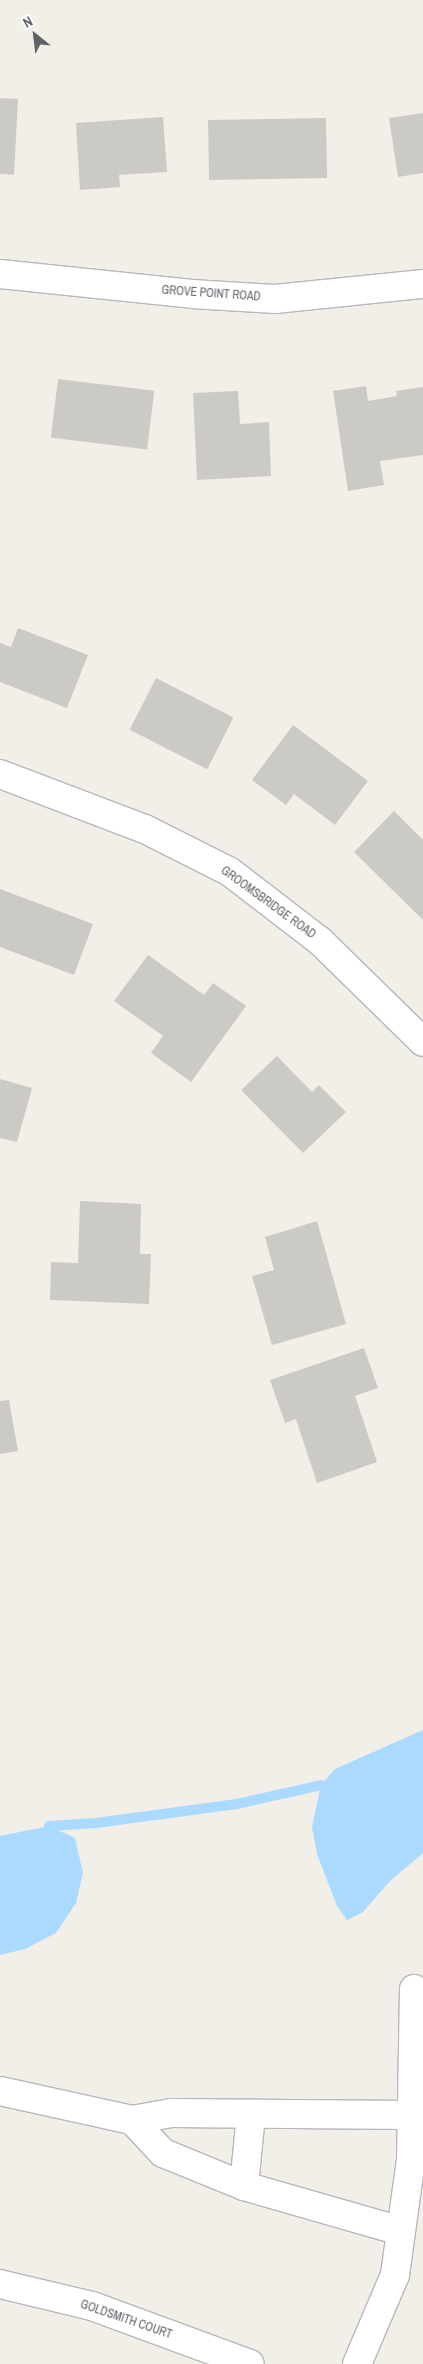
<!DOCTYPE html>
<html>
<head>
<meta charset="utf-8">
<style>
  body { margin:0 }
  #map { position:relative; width:423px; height:2364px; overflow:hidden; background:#f1efe8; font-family:"Archivo Narrow",sans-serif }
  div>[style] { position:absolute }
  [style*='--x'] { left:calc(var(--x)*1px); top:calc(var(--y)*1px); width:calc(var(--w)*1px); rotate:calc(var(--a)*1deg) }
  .water>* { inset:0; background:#aadaff }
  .stream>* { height:10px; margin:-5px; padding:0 5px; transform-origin:5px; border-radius:5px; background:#aadaff }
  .building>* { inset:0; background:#cccac5; transform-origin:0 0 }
  .roads { filter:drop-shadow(1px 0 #b5b8bc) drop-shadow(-1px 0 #b5b8bc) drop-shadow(0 1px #b5b8bc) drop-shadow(0 -1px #b5b8bc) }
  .street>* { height:28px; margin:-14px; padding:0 14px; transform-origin:14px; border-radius:14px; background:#fff }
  span { translate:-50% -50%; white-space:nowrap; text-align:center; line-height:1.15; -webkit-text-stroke:5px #fff; paint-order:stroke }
  .street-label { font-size:12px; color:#5f6368 }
  .north { position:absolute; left:10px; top:10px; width:50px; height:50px; -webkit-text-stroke:4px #fff; paint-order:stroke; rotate:331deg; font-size:14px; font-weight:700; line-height:20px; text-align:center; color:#5f6368 }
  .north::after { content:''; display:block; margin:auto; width:18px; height:22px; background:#5f6368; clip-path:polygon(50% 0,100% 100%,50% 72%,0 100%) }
</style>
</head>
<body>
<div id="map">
  <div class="water">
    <div style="clip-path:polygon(423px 1730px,423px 1853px,390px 1881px,363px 1912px,347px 1920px,337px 1906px,317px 1854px,312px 1827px,321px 1785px,335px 1769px)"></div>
    <div style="clip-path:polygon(49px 1826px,75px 1838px,83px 1873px,76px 1903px,56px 1933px,25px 1949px,0 1955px,0 1836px)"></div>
  </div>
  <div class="stream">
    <div style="--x:49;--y:1826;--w:47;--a:-3.7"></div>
    <div style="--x:96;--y:1823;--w:142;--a:-7.7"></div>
    <div style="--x:237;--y:1804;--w:86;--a:-12.7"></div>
  </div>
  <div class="building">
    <div style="left:0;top:98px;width:18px;height:76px;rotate:3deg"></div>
    <div style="clip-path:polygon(423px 113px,423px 173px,398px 177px,389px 118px)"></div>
    <div style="clip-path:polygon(163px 117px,167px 172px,119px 175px,120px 187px,80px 190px,76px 123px)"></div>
    <div style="left:326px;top:118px;width:60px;height:118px;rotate:89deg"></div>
    <div style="left:58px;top:379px;width:97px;height:59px;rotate:7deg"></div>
    <div style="clip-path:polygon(366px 386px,368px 401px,397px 396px,396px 391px,423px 387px,423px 455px,380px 461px,384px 485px,348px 491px,333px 391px)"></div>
    <div style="clip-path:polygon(238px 391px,240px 424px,269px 422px,271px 476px,197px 480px,193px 393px)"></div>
    <div style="clip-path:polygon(18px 628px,88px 655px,67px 708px,0 682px,0 643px,11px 647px)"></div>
    <div style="left:156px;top:678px;width:87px;height:58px;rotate:27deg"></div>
    <div style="clip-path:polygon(293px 725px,368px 781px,335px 825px,294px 794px,286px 805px,252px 780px)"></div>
    <div style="clip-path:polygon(394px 811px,423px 840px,423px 920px,354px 852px)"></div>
    <div style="clip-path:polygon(0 889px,93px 924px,74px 975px,0 947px)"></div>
    <div style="clip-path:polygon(148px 955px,204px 995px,213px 983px,246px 1006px,191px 1082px,151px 1053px,163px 1036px,114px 1001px)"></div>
    <div style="clip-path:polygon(277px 1056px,312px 1092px,319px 1085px,346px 1112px,303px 1153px,241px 1090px)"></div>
    <div style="clip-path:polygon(0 1079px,32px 1088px,17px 1142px,0 1138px)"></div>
    <div style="clip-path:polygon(80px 1201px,141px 1204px,140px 1254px,151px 1254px,149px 1304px,50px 1300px,51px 1262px,78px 1263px)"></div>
    <div style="clip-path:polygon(317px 1221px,346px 1324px,272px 1345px,252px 1276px,274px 1270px,265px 1237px)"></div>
    <div style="clip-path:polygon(364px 1348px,378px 1388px,355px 1396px,377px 1462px,317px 1483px,296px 1419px,285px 1423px,270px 1380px)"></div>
    <div style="clip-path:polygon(9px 1400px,18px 1451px,0 1454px,0 1401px)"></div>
  </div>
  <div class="roads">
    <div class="street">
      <div style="--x:0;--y:274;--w:193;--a:5.9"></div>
      <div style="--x:192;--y:294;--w:83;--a:3.4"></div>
      <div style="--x:275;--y:299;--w:149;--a:-5.8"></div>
      <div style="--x:0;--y:774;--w:155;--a:20.8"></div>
      <div style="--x:145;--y:829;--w:95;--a:26.8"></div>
      <div style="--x:230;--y:872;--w:113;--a:37.5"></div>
      <div style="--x:320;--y:941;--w:144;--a:44.4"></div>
      <div style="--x:0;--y:2091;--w:135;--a:12.4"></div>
      <div style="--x:132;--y:2120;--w:39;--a:-10"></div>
      <div style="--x:170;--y:2113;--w:242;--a:0.5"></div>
      <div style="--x:132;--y:2120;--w:45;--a:46.8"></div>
      <div style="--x:163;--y:2153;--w:87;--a:22.2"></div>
      <div style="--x:244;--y:2186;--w:163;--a:16"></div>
      <div style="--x:244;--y:2186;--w:72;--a:-84.4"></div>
      <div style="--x:0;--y:2284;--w:95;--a:13.4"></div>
      <div style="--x:92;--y:2306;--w:168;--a:20.2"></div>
      <div style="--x:357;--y:2364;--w:97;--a:-66.9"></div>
      <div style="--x:395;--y:2275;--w:116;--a:-82.1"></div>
      <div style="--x:411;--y:2160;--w:171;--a:-89"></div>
    </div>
  </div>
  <div class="street-label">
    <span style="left:211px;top:294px;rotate:4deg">GROVE POINT ROAD</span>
    <span style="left:268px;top:903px;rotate:36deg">GROOMSBRIDGE ROAD</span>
    <span style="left:126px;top:2320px;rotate:19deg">GOLDSMITH COURT</span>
  </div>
  <div class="north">N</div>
</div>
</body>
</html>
